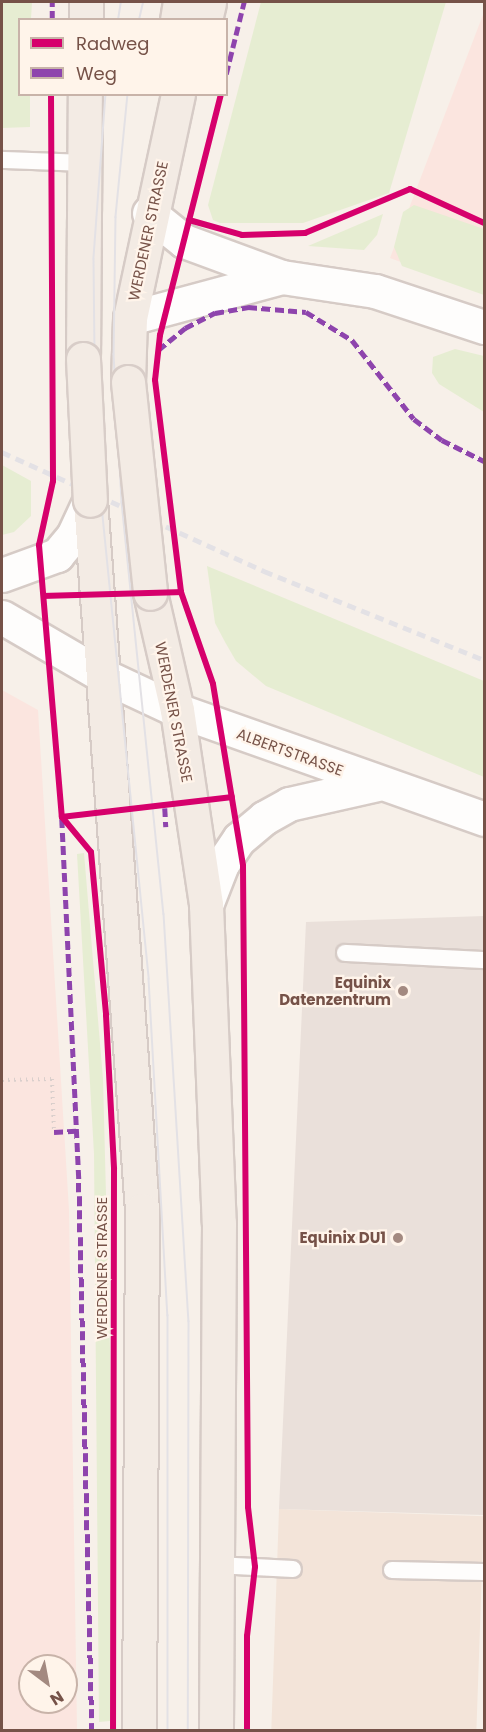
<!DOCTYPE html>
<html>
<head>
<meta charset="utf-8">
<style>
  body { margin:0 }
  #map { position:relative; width:486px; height:1732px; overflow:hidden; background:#f7f0e9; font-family:Poppins,sans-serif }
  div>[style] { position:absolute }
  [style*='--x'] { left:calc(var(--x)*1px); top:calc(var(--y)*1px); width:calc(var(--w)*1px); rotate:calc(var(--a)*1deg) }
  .residential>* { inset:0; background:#f3e4d9; transform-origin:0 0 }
  .commercial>* { inset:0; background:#fbe5df }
  .industrial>* { inset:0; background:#eae0da }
  .green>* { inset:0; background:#e6edd2 }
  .path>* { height:4px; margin-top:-2px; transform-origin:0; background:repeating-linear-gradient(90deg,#dacfcc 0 1.5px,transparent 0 6px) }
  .roads { filter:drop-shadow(2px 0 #d6cbc6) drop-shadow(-2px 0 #d6cbc6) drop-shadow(0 2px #d6cbc6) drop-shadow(0 -2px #d6cbc6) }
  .lane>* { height:16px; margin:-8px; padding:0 8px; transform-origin:8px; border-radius:8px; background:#fefdfc }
  .street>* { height:33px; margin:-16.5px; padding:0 16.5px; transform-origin:16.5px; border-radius:16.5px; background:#fefdfc }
  .secondary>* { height:33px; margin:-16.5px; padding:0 16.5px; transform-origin:16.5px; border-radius:16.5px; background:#fefdfc }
  .primary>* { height:33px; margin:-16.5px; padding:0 16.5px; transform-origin:16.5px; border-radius:16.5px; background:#f3ebe4 }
  .tram>* { height:1.5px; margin:-0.75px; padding:0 0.75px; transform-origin:0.75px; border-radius:0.75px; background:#e3e1e5 }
  .rail>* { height:4.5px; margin-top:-2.25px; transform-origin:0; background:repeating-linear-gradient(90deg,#e3e1e5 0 9px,transparent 0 15px) }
  .bridges { filter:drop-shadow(2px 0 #d8cdc8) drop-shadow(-2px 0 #d8cdc8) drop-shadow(0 2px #d8cdc8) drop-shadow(0 -2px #d8cdc8) }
  .primary-bridge>* { height:33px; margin:-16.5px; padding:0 16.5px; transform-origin:16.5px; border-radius:16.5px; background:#f3ebe4 }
  .quiet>* { height:4.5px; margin-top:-2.25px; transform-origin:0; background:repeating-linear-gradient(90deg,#8e44ad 0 9px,transparent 0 13.5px) }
  .cycleway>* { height:6px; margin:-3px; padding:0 3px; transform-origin:3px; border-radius:3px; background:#d6006c }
  .dots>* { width:16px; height:16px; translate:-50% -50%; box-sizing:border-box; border:3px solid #fff4ea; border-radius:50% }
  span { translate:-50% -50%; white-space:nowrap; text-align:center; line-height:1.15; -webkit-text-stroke:4.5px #fff4ea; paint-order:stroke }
  .street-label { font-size:15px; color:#765248 }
  .poi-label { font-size:15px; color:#765248; font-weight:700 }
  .right { translate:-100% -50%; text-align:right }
  .frame { position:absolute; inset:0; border:3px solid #765248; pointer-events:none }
  .legend { position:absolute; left:18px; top:18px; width:210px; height:78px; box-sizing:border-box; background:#fff4ea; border:2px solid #c8b3a9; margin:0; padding:8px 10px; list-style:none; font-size:18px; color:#765248 }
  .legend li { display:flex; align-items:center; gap:12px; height:30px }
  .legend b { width:30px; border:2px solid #c8b3a9 }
  .north { position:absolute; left:18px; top:1654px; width:60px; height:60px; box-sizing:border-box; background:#fff4ea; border:2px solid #c8b3a9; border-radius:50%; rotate:148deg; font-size:16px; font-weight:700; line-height:24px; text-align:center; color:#765248 }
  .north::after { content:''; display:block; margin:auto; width:21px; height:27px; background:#a38980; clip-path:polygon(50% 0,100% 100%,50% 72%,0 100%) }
</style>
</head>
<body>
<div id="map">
  <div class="residential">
    <div style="left:279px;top:1509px;width:205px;height:221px;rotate:2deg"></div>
  </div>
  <div class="commercial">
    <div style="clip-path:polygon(484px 12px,484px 293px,390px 258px)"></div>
    <div style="clip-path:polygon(evenodd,2px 690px,38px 710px,69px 1210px,77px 1730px,2px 1730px,2px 690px,30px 1666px,66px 1666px,66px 1702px,30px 1702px,30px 1666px)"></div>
  </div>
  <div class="industrial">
    <div style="clip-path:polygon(484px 916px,484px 1515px,279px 1509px,306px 922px)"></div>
  </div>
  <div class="green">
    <div style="clip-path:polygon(2px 2px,32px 2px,31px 19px,20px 20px,20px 94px,30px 95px,30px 127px,2px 128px)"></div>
    <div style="clip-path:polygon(261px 2px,446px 2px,389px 193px,303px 223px,220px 223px,213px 220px,208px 205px)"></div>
    <div style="clip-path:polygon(414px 205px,484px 229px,484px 295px,402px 266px,394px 247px,403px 212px)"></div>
    <div style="clip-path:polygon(383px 214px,377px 235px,364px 250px,308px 246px)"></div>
    <div style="clip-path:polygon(455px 349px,484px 356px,484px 412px,439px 384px,432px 373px,433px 357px)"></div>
    <div style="clip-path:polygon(2px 465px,31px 481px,31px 516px,14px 532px,2px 535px)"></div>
    <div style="clip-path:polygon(207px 566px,484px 681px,484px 777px,266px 686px,236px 661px,225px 642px,215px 623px)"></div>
    <div style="clip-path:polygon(84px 853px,103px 1079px,110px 1349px,110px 1721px,99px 1722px,94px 1154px,77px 854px)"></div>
  </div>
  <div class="path">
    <div style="--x:2;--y:1080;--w:50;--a:-1.1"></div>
    <div style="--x:52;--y:1079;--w:53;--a:87.8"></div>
  </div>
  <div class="roads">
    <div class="lane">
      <div style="--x:2;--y:160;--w:83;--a:2.1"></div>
      <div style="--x:345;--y:953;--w:139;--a:2.9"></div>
      <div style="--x:216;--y:1565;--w:77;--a:3"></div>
      <div style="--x:392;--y:1570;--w:92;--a:1.2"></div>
    </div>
    <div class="street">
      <div style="--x:149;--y:213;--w:45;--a:38.7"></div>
      <div style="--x:184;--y:241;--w:104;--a:20.2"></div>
      <div style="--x:282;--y:277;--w:94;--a:8.6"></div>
      <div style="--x:375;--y:291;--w:115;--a:18.3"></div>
      <div style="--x:130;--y:318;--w:157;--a:-15.1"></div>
    </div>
    <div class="secondary">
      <div style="--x:2;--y:575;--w:59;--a:-20"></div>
      <div style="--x:57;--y:555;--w:25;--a:-50"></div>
      <div style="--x:73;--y:536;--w:40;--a:-65"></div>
      <div style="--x:2;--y:617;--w:113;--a:30.2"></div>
      <div style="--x:100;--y:674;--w:85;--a:25.1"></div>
      <div style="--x:177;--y:710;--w:326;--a:19.5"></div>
      <div style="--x:206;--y:905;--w:44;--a:-68.7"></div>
      <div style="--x:222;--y:864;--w:30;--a:-56"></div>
      <div style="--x:239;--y:839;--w:33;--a:-40"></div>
      <div style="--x:264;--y:818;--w:29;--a:-29"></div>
      <div style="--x:289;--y:804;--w:90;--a:-12.8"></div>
    </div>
    <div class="primary">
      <div style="--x:86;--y:20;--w:18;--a:-90"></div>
      <div style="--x:177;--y:20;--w:18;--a:-81"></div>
      <div style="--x:205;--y:20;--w:18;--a:-77"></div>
      <div style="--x:83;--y:359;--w:265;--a:-89.6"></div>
      <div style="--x:128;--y:382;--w:64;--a:-88.2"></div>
      <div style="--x:130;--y:318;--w:229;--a:-77.9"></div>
      <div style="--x:90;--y:500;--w:712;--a:85.81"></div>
      <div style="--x:142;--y:1210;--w:520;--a:90.33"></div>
      <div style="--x:150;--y:593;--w:120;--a:77"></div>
      <div style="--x:177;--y:710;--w:197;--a:81.5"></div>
      <div style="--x:206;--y:905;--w:318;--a:87.7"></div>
      <div style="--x:219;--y:1223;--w:507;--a:90.34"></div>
    </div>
  </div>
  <div class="tram">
    <div style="--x:118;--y:20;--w:18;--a:-81"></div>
    <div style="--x:139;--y:20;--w:18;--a:-77"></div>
    <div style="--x:106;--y:94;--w:165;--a:94.2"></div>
    <div style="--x:94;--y:259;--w:95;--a:89.4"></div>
    <div style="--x:95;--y:354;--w:162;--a:87.2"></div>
    <div style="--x:103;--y:516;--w:465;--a:84.3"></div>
    <div style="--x:149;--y:979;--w:337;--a:86.8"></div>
    <div style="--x:168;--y:1315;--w:415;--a:90"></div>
    <div style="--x:128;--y:94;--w:124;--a:95.6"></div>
    <div style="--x:116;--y:217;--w:137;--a:90.8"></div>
    <div style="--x:114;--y:354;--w:148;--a:86.9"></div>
    <div style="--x:122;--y:502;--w:414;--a:84.2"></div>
    <div style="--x:164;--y:914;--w:408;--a:86.5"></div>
    <div style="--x:189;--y:1321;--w:409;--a:90.1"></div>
  </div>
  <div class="rail">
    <div style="--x:2;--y:452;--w:288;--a:24.4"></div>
    <div style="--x:264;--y:571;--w:237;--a:22"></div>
  </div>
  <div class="bridges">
    <div class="primary-bridge">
      <div style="--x:83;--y:359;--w:141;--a:87.2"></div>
      <div style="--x:128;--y:382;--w:212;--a:84"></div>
    </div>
  </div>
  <div class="quiet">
    <div style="--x:52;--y:20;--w:18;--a:-90"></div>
    <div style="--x:226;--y:74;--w:74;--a:-76"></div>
    <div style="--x:158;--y:350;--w:35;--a:-39"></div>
    <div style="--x:185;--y:328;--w:34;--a:-27"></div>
    <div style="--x:215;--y:313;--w:34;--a:-10"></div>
    <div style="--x:248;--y:307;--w:58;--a:4.9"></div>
    <div style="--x:306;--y:312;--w:54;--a:31.3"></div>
    <div style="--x:352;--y:340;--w:100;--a:51.9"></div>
    <div style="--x:414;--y:419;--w:35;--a:37"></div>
    <div style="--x:442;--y:440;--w:47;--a:26.6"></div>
    <div style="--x:165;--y:808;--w:19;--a:87"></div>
    <div style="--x:62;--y:819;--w:364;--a:87.3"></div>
    <div style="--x:79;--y:1183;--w:547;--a:88.64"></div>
    <div style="--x:54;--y:1132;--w:22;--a:-3"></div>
  </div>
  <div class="cycleway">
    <div style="--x:51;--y:94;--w:387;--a:89.7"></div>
    <div style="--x:53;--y:481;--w:66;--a:102.3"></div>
    <div style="--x:39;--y:545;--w:273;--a:85.2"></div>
    <div style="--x:62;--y:817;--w:45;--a:50.4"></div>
    <div style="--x:91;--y:852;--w:164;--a:84.7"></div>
    <div style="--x:106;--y:1015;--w:154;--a:87"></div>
    <div style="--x:114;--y:1169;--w:561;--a:90.1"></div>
    <div style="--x:221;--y:94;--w:249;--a:104.2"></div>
    <div style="--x:160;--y:335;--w:45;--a:96.3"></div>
    <div style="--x:155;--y:380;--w:214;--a:83"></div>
    <div style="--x:181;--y:592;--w:97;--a:70.8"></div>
    <div style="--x:213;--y:684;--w:184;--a:80.6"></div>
    <div style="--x:243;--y:866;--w:641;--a:89.55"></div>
    <div style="--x:248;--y:1507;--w:60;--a:83.3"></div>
    <div style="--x:255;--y:1567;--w:69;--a:96.6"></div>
    <div style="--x:247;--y:1636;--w:94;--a:90"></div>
    <div style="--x:189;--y:220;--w:55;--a:15.8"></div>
    <div style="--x:242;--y:235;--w:63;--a:-1.8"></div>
    <div style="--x:305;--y:233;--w:114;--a:-22.7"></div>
    <div style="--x:410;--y:189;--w:81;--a:24.7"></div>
    <div style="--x:45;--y:596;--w:136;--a:-1.7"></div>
    <div style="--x:62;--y:817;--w:171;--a:-6.7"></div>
  </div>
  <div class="dots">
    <div style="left:403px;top:991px;background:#a38980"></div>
    <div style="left:398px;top:1238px;background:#a38980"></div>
  </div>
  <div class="street-label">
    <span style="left:148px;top:231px;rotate:-78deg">WERDENER STRASSE</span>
    <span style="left:174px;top:712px;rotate:79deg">WERDENER STRASSE</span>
    <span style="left:290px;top:752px;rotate:20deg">ALBERTSTRASSE</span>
    <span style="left:102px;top:1268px;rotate:-90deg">WERDENER STRASSE</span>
  </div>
  <div class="poi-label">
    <span class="right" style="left:391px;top:991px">Equinix<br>Datenzentrum</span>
    <span class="right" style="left:386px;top:1238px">Equinix DU1</span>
  </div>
  <div class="frame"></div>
  <ul class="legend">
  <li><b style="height:8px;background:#d6006c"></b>Radweg</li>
  <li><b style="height:8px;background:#8e44ad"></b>Weg</li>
  </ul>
  <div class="north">N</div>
</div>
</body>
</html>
